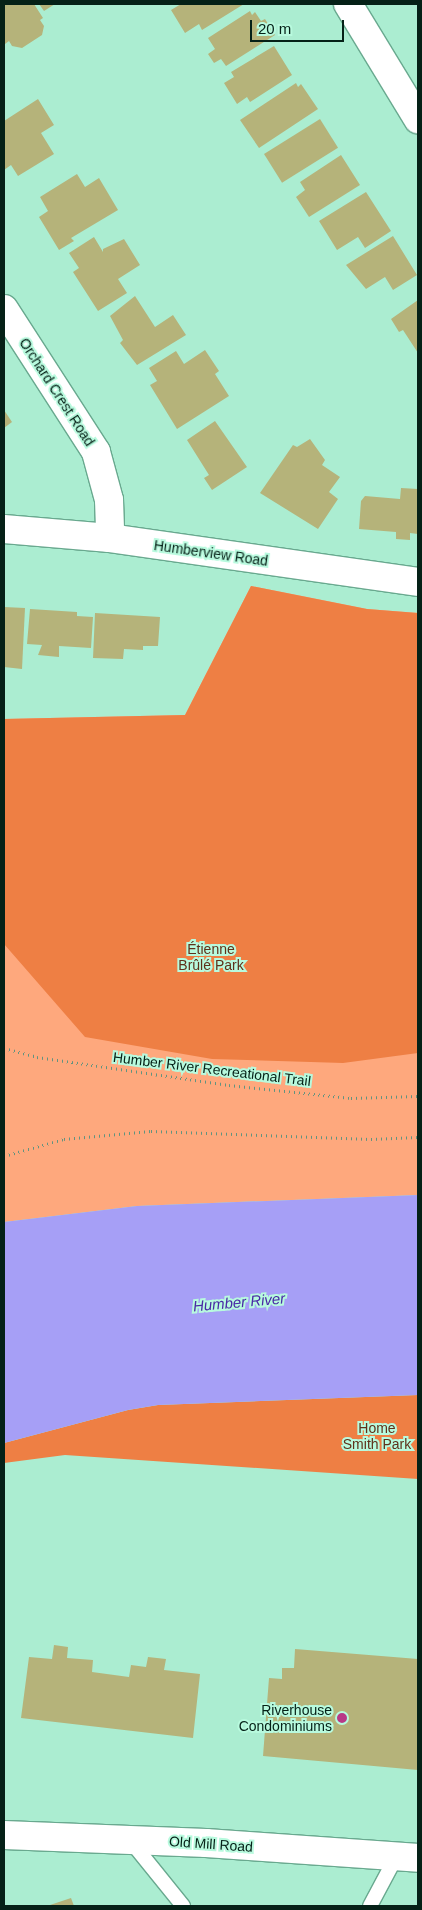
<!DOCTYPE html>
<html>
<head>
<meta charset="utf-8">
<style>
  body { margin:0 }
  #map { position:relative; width:422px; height:1910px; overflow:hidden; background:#abedd1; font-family:Helvetica,sans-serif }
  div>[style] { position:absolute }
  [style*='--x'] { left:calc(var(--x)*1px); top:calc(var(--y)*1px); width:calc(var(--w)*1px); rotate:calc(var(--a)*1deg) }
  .green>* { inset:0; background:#fea87d }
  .forest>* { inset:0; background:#ee7f44 }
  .water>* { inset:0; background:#a69ff6 }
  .building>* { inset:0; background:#b5b37a; transform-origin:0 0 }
  .path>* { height:3px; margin-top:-1.5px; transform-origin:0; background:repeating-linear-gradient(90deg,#62937f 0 1px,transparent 0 5px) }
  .roads { filter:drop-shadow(1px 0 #69a98f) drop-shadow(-1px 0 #69a98f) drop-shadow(0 1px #69a98f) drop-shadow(0 -1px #69a98f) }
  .service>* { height:14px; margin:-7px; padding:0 7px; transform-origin:7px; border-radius:7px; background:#fff }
  .minor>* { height:28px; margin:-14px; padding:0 14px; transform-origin:14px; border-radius:14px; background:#fff }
  .dots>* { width:14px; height:14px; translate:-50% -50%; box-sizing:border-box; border:2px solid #b8fade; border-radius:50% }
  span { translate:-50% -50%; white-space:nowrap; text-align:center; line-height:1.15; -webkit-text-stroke:4px #b8fade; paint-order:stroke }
  .street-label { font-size:14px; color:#052117 }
  .park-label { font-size:14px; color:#5e311a }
  .poi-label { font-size:14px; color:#052117 }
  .right { translate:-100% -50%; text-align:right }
  .water-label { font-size:15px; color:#4929a5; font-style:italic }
  .frame { position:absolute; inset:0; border:5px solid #052117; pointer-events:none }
  .scale { position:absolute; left:250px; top:20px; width:94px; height:22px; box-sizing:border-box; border:2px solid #052117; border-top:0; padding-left:6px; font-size:15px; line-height:18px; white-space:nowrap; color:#052117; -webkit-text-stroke:4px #b8fade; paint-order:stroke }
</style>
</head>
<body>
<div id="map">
  <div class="green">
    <div style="clip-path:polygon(251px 586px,367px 609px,418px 613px,418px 1195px,137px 1206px,4px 1222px,4px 719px,185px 715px)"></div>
  </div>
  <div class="forest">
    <div style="clip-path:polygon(251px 586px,367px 609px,418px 613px,418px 1053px,343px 1063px,212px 1059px,85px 1037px,4px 944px,4px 719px,185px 715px)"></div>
    <div style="clip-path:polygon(418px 1395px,418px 1479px,65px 1455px,4px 1463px,4px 1443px,128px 1410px,158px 1405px)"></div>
  </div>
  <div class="water">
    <div style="clip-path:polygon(418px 1195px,418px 1395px,158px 1405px,128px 1410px,4px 1443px,4px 1222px,137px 1206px)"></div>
  </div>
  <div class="building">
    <div style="clip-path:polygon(4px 4px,34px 4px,43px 18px,40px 20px,44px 26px,42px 35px,22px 48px,12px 46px,9px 41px,5px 44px)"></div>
    <div style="clip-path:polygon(39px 4px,55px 4px,44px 11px)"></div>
    <div style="clip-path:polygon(181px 4px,244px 4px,202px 30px,199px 24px,185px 33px,171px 10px)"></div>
    <div style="clip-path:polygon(250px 11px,252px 15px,255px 12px,261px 21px,265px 19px,275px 35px,226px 66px,221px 59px,214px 63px,208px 54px,215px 49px,208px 38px)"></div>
    <div style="clip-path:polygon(274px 46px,292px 75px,250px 102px,247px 97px,237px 104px,224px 83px,234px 77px,231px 72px)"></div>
    <div style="clip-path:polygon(296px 83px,298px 87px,301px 84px,318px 109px,259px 148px,240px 120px)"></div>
    <div style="clip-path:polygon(38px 99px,54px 125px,41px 133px,54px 154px,18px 176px,11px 165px,4px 170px,4px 121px)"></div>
    <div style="left:320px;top:119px;width:34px;height:66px;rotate:58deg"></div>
    <div style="clip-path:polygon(341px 155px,360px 185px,309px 217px,296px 197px,305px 190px,300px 182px)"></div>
    <div style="clip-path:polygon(77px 174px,85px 187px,99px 178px,118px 210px,71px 238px,74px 241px,59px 250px,39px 217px,48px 211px,40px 197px)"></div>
    <div style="clip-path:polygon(366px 192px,391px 231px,365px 248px,358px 237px,337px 250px,319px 221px)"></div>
    <div style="clip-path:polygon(393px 236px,417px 275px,393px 290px,385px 277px,366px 289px,346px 265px)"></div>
    <div style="clip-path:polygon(94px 237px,103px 252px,103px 249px,124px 239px,140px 265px,118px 279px,127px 293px,98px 311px,73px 272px,79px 268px,69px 253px)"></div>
    <div style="clip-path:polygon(135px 296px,155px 327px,173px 315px,186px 335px,137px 365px,120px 343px,123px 340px,110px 316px)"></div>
    <div style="clip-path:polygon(418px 300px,418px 353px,403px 330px,399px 332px,391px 319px)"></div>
    <div style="clip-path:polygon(205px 350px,219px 371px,215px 374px,229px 396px,177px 429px,150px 385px,157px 381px,149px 368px,176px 351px,184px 364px)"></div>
    <div style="clip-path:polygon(4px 410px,12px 422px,4px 428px)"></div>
    <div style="clip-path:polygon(215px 421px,247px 467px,212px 490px,204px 478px,209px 475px,187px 440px)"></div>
    <div style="clip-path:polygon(310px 439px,325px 460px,322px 465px,340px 477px,329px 492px,338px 499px,318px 529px,260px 493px,293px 445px,297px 447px)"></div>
    <div style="clip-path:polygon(401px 488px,418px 489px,418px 534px,410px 533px,410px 540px,396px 539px,396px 532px,359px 529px,361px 501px,365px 496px,400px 499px)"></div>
    <div style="clip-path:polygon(4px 607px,25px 608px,22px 669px,4px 667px)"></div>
    <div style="clip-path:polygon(30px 609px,77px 612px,77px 616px,93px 617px,91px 648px,59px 646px,59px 657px,38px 655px,42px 645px,27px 644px)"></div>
    <div style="clip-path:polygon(95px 613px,160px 617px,158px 646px,143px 646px,143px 650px,124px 649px,123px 659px,93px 658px)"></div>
    <div style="clip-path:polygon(54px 1645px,68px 1647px,67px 1658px,93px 1660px,92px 1672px,129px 1677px,131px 1665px,146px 1667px,148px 1657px,166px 1659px,164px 1670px,200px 1674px,193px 1738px,21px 1718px,29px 1657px,52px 1659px)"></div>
    <div style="clip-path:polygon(295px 1649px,418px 1659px,418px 1770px,263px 1756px,269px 1678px,282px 1679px,282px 1668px,294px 1668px)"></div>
    <div style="clip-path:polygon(71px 1898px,74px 1906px,47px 1906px)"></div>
  </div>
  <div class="path">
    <div style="--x:4;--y:1048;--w:34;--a:15"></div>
    <div style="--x:37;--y:1057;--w:194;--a:8.3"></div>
    <div style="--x:229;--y:1085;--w:123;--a:6.1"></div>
    <div style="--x:351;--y:1098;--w:67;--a:-1.7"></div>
    <div style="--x:4;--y:1156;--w:62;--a:-15.8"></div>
    <div style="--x:64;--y:1139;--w:87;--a:-5.3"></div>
    <div style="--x:151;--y:1131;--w:220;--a:2.1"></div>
    <div style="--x:371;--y:1139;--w:47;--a:-2.4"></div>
  </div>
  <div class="roads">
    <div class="service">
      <div style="--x:129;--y:1839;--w:86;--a:51.1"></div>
      <div style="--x:370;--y:1906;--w:55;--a:-62"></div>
    </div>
    <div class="minor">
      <div style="--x:348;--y:4;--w:135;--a:58.7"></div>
      <div style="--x:4;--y:309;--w:170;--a:57.2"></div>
      <div style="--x:96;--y:452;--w:50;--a:74.8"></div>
      <div style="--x:109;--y:500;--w:38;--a:88"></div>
      <div style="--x:4;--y:529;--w:106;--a:4.9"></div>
      <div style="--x:110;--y:538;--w:311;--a:8.1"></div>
      <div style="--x:4;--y:1835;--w:202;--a:2.3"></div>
      <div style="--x:206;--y:1843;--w:213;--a:4"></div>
    </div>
  </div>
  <div class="dots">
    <div style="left:342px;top:1718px;background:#b83987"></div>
  </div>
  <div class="street-label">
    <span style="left:57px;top:392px;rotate:57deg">Orchard Crest Road</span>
    <span style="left:211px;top:553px;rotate:8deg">Humberview Road</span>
    <span style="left:212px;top:1069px;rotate:7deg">Humber River Recreational Trail</span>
    <span style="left:211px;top:1844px;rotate:4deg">Old Mill Road</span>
  </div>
  <div class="park-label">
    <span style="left:211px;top:957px">Étienne<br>Brûlé Park</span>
    <span style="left:377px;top:1436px">Home<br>Smith Park</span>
  </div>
  <div class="poi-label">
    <span class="right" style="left:332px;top:1718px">Riverhouse<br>Condominiums</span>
  </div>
  <div class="water-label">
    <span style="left:239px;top:1302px;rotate:-5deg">Humber River</span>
  </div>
  <div class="frame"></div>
  <div class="scale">20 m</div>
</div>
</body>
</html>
